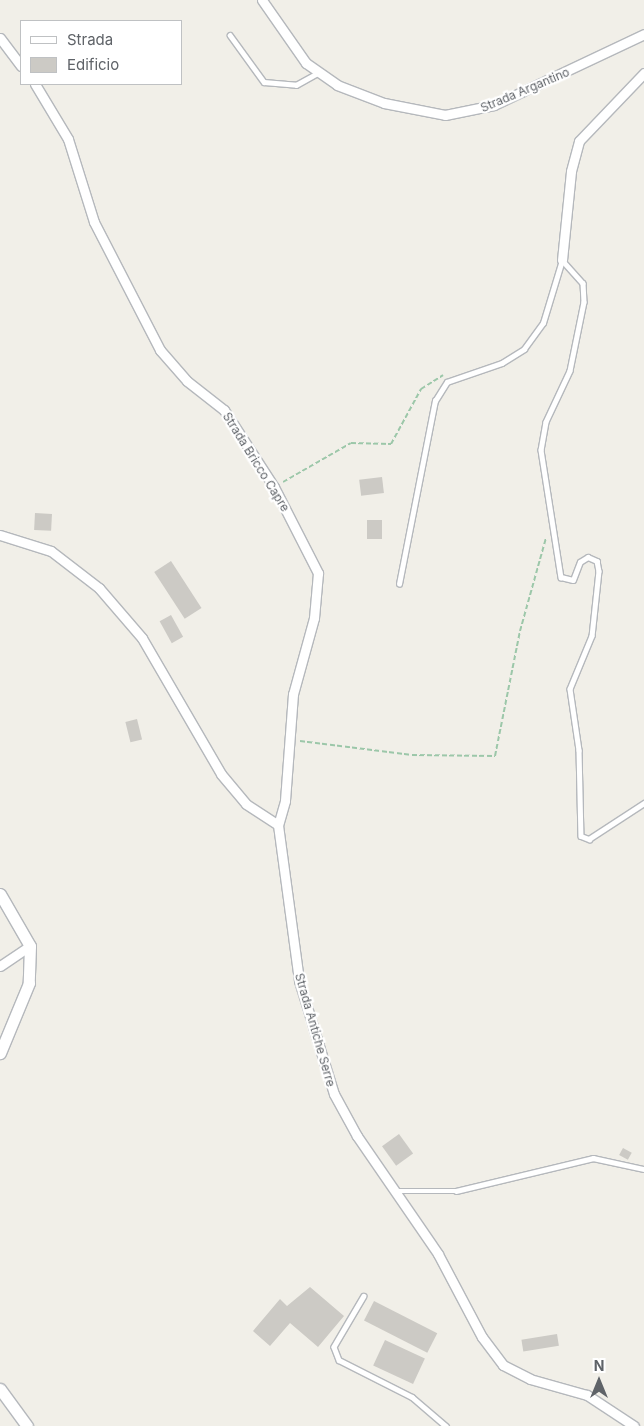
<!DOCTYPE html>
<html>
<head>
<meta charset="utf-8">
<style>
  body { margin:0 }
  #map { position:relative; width:644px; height:1426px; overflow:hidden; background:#f1efe8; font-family:Inter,sans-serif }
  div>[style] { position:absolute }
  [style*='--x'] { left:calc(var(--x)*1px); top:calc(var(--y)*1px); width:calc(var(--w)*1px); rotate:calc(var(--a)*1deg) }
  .building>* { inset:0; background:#cccac5; transform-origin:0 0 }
  .path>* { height:2px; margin-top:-1px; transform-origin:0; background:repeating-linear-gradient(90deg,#9cc7a9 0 5px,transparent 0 7.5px) }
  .roads { filter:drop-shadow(1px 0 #b5b8bc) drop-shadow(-1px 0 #b5b8bc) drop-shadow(0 1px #b5b8bc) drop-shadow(0 -1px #b5b8bc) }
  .service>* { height:4.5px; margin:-2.25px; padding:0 2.25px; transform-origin:2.25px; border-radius:2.25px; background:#fff }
  .minor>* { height:9px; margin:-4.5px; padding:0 4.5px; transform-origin:4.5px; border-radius:4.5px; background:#fff }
  .secondary>* { height:11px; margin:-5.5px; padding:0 5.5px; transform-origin:5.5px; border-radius:5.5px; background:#fff }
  span { translate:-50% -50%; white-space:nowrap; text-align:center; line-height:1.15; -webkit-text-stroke:4.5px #fff; paint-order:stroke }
  .street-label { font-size:12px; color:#5f6368 }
  .legend { position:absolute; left:20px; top:20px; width:162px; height:65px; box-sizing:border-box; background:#fff; border:1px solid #bfc1c3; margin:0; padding:6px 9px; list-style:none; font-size:15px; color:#5f6368 }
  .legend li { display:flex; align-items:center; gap:10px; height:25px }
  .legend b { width:25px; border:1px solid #bfc1c3 }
  .north { position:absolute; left:574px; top:1356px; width:50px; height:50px; -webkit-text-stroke:4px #fff; paint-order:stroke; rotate:0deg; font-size:14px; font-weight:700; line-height:20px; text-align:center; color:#5f6368 }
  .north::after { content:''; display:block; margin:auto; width:18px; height:22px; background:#5f6368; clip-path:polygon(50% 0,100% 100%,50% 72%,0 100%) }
</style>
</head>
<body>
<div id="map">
  <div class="building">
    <div style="left:382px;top:477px;width:16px;height:23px;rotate:83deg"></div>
    <div style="left:35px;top:513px;width:17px;height:17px;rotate:3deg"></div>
    <div style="left:367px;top:520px;width:15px;height:19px"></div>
    <div style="left:171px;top:561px;width:56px;height:20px;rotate:57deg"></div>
    <div style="left:171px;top:615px;width:25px;height:13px;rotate:61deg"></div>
    <div style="left:137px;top:719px;width:21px;height:12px;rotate:76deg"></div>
    <div style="left:399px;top:1134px;width:24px;height:21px;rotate:54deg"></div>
    <div style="left:623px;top:1148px;width:10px;height:8px;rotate:29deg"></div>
    <div style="clip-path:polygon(310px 1287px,344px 1316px,318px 1347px,290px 1323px,270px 1346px,253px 1331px,280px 1299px,287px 1306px)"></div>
    <div style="left:374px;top:1301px;width:71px;height:22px;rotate:27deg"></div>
    <div style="left:557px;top:1334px;width:12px;height:36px;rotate:81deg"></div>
    <div style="left:385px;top:1340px;width:44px;height:28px;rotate:25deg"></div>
  </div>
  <div class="path">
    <div style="--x:283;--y:482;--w:78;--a:-29.8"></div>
    <div style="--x:351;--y:443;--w:40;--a:1.4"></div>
    <div style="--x:391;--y:444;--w:63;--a:-61.4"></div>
    <div style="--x:421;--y:389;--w:26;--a:-32"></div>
    <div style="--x:300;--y:741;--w:113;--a:7.1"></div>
    <div style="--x:412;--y:755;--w:83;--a:0.7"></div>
    <div style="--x:495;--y:756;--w:127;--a:-78.7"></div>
    <div style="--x:520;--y:631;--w:97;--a:-74.4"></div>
  </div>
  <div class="roads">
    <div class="service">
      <div style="--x:230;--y:35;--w:58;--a:54.1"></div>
      <div style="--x:264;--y:82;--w:32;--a:5"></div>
      <div style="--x:296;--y:85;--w:25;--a:-29"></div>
      <div style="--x:399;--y:584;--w:187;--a:-78.9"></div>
      <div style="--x:435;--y:401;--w:22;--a:-58"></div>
      <div style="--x:447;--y:382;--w:58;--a:-19.1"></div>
      <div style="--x:502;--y:363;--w:26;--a:-32"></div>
      <div style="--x:524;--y:349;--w:32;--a:-54"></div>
      <div style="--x:543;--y:323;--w:66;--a:-73.2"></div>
      <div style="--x:562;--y:260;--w:31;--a:48"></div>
      <div style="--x:583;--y:283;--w:19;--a:87"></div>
      <div style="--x:584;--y:302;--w:70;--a:101.5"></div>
      <div style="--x:570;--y:371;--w:56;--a:115.2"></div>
      <div style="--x:546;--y:422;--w:28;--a:100"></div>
      <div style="--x:541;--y:450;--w:129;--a:81.1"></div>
      <div style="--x:561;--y:577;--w:12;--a:14"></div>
      <div style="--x:573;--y:580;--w:19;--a:-69"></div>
      <div style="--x:580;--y:562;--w:9;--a:-32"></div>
      <div style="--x:588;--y:557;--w:10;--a:24"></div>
      <div style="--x:597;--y:561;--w:10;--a:79"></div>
      <div style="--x:599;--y:571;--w:65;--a:96.1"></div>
      <div style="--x:592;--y:636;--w:57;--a:112.5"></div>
      <div style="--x:570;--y:689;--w:62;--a:81.6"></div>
      <div style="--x:579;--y:750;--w:86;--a:88.7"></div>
      <div style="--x:581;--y:836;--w:9;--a:21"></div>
      <div style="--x:589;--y:839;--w:66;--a:-33.2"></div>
      <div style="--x:398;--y:1191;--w:58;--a:0"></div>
      <div style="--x:456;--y:1191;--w:141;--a:-13.5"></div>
      <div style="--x:593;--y:1158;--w:52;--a:12.2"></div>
      <div style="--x:364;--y:1296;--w:59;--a:120.5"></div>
      <div style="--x:334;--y:1347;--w:14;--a:69"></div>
      <div style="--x:339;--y:1360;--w:82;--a:26.9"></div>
      <div style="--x:412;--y:1397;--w:45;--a:40.5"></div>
    </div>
    <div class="minor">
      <div style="--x:262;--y:0;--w:77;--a:55.1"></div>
      <div style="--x:306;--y:63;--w:38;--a:35"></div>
      <div style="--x:337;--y:85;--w:50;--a:21"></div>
      <div style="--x:384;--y:103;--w:62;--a:11.1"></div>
      <div style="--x:445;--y:115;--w:50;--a:-11.5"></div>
      <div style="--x:494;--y:105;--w:166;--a:-25.3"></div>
      <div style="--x:0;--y:38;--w:35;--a:53"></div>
      <div style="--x:35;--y:84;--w:64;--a:59"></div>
      <div style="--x:68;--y:139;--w:87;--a:72.6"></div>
      <div style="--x:94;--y:222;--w:144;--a:62.7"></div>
      <div style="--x:160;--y:350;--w:41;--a:48.9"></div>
      <div style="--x:187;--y:381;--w:47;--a:38.1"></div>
      <div style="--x:224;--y:410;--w:92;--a:57"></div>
      <div style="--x:274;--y:487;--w:97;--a:62.9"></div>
      <div style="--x:318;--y:573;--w:45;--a:95.1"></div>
      <div style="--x:314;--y:618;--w:79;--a:105.4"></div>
      <div style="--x:293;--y:694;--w:107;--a:94.3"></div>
      <div style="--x:285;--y:801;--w:25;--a:106"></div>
      <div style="--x:278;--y:825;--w:157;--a:82.3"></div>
      <div style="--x:299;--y:981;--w:118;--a:72.8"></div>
      <div style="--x:334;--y:1094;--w:48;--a:61.3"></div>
      <div style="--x:357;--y:1136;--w:143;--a:55.5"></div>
      <div style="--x:438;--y:1254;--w:94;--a:62.1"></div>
      <div style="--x:482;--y:1337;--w:35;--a:53"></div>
      <div style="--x:503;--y:1365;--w:30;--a:27"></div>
      <div style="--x:530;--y:1379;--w:59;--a:15.7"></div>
      <div style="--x:587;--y:1395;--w:56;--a:33.4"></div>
      <div style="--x:562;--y:260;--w:89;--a:-84.2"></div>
      <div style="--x:571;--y:171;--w:31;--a:-75"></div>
      <div style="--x:579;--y:141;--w:94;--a:-46.3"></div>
      <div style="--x:0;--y:535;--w:53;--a:17.4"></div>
      <div style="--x:51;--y:551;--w:61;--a:37.6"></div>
      <div style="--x:99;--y:588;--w:66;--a:49.3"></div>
      <div style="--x:142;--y:638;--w:157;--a:59.8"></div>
      <div style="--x:221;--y:774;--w:39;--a:50"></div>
      <div style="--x:246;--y:804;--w:38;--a:33"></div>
      <div style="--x:0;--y:966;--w:36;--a:-34"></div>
    </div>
    <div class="secondary">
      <div style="--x:0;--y:894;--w:60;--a:60"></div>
      <div style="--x:30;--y:946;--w:37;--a:92"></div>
      <div style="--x:29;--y:983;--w:76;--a:112.5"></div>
      <div style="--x:0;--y:1389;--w:46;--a:53.9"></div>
    </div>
  </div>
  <div class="street-label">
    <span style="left:525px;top:90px;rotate:-23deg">Strada Argantino</span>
    <span style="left:256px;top:462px;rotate:58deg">Strada Bricco Capre</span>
    <span style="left:315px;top:1030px;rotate:74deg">Strada Antiche Serre</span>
  </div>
  <ul class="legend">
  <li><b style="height:6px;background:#fff"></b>Strada</li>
  <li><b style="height:14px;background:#cccac5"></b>Edificio</li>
  </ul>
  <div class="north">N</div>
</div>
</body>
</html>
